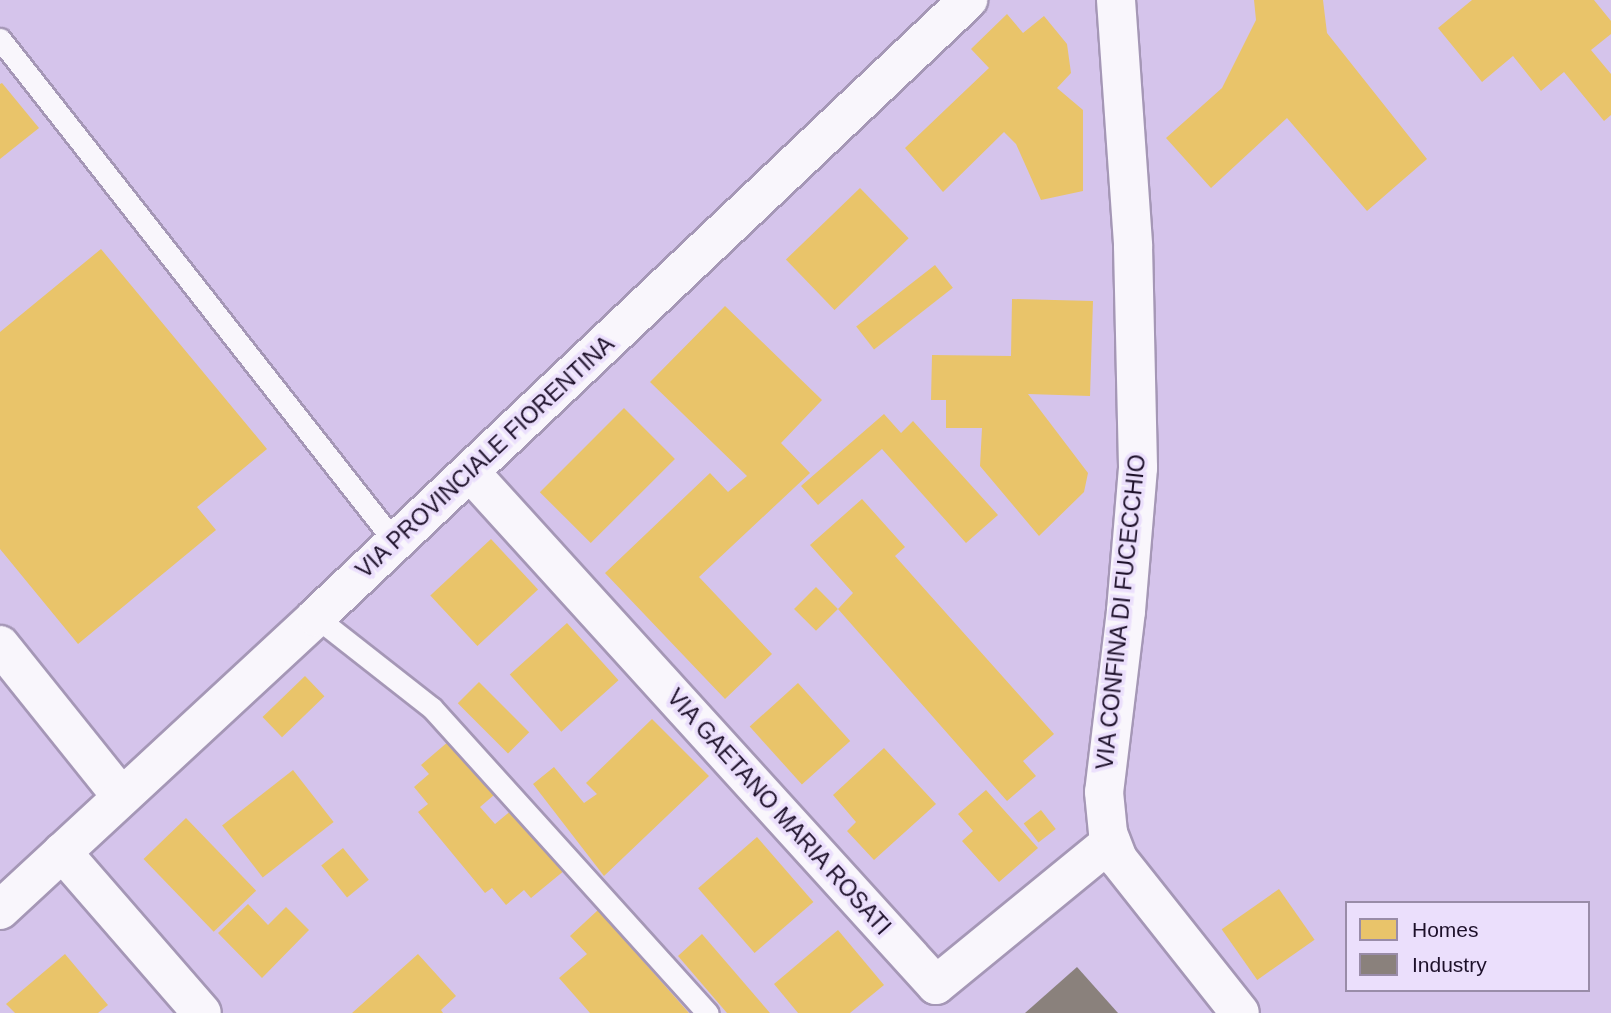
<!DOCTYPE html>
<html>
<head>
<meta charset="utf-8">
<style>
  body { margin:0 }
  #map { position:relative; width:1611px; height:1013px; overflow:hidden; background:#d5c4eb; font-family:Arial,sans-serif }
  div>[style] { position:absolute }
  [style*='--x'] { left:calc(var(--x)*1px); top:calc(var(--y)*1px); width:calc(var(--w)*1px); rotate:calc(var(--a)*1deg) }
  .homes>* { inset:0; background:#e9c46a; transform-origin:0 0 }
  .industry>* { inset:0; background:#8a817c }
  .roads { filter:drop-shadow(2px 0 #a597b6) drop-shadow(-2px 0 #a597b6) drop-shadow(0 2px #a597b6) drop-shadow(0 -2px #a597b6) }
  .service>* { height:21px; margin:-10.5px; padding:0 10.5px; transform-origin:10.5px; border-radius:10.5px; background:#f9f6fc }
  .minor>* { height:38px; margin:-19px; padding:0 19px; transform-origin:19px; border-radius:19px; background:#f9f6fc }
  .secondary>* { height:38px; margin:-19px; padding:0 19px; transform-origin:19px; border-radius:19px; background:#f9f6fc }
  span { translate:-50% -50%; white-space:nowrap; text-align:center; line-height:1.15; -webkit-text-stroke:7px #ebdffc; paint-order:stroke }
  .street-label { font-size:23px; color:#1d102a }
  .legend { position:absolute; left:1345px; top:901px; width:245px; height:91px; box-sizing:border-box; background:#ebdffc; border:2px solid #998ca8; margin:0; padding:9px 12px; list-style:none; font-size:21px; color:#1d102a }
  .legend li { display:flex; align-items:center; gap:14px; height:35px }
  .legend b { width:35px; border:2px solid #998ca8 }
</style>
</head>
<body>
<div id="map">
  <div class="homes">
    <div style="clip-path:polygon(1254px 0,1323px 0,1327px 33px,1427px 159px,1367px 211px,1287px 118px,1211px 188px,1166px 138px,1222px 88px,1256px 20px)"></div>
    <div style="clip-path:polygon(1472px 0,1594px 0,1611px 21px,1611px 34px,1591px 50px,1611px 74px,1611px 115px,1604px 121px,1564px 72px,1541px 91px,1513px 56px,1482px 82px,1438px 28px)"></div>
    <div style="clip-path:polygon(1007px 14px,1023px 33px,1044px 16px,1067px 44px,1071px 73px,1057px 88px,1083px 110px,1083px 191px,1041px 200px,1016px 144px,1004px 132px,943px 192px,905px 148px,989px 68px,971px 49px)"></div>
    <div style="clip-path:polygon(2px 83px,39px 128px,0 159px,0 84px)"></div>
    <div style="left:860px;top:188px;width:70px;height:103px;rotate:46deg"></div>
    <div style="clip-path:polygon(101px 249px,267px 449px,197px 507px,216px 530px,78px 644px,0 549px,0 332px)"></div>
    <div style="left:935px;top:265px;width:29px;height:100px;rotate:52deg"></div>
    <div style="clip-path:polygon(1012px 299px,1093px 301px,1090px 396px,1028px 394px,1088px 473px,1084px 492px,1039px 536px,980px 466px,982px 428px,946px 428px,946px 400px,931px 400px,932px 355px,1011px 356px)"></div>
    <div style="clip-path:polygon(725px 306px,822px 400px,781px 443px,810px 473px,699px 577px,772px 654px,725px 699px,605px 573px,710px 473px,728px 492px,747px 476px,650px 382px)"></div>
    <div style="left:624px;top:408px;width:72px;height:119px;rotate:45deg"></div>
    <div style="clip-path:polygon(884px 414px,901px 433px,913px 421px,998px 515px,966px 543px,882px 449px,818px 505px,801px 486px)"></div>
    <div style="clip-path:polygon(862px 499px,905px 547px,895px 556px,1054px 734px,1023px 761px,1036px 776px,1007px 801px,838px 609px,853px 593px,810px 545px)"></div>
    <div style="left:491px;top:539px;width:69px;height:83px;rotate:47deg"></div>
    <div style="left:816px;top:587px;width:31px;height:31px;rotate:45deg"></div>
    <div style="left:567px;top:623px;width:77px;height:77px;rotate:48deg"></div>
    <div style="left:305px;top:676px;width:28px;height:59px;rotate:46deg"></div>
    <div style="left:479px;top:682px;width:71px;height:30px;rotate:45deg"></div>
    <div style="left:798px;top:683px;width:78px;height:65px;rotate:48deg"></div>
    <div style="clip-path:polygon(652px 719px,709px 776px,604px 876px,533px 784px,554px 767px,584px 803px,597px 794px,586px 783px)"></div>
    <div style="clip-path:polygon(449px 741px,494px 795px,480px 807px,495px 824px,513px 809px,565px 870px,531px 898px,524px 890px,506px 905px,492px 888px,485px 893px,418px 812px,428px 804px,414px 787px,429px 774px,421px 765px)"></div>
    <div style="clip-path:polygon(884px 748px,936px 804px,874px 860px,847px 831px,856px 822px,833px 795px)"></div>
    <div style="left:293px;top:770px;width:66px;height:90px;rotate:52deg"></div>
    <div style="clip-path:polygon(986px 790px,1038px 848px,999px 882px,962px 841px,973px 831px,958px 814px)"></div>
    <div style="left:1041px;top:810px;width:24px;height:22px;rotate:52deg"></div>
    <div style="left:186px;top:818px;width:101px;height:59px;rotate:46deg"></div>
    <div style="left:757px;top:837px;width:86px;height:78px;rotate:49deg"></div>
    <div style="left:343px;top:848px;width:41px;height:28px;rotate:51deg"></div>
    <div style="left:1279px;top:889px;width:62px;height:70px;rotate:55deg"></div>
    <div style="clip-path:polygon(248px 904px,268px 925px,286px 907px,309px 930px,262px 978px,218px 933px)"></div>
    <div style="clip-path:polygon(598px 910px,689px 1013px,590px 1013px,559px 978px,587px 954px,570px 936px)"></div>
    <div style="clip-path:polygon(838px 930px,884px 985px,850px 1013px,798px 1013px,774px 984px)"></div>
    <div style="clip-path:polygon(702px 934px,770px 1013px,727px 1013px,678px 956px)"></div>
    <div style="clip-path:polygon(65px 954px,108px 1005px,98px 1013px,15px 1013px,6px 1004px)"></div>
    <div style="clip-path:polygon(418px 954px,456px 996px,441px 1010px,443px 1013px,352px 1013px)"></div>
  </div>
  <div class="industry">
    <div style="clip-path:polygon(1077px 967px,1118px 1013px,1025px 1013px)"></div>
  </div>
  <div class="roads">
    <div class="service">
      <div style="--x:0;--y:39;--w:640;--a:51.86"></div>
      <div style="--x:316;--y:617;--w:147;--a:38.1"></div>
      <div style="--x:432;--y:708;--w:411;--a:47.9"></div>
    </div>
    <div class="minor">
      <div style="--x:1116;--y:0;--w:247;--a:86"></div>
      <div style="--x:1133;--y:246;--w:222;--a:88.7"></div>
      <div style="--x:1138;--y:468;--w:144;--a:94.8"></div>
      <div style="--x:1126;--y:611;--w:182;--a:96.9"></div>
      <div style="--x:1104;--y:792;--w:41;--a:84.4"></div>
      <div style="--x:1108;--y:833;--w:28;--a:69"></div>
      <div style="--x:1118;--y:859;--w:196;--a:51.6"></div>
      <div style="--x:470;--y:472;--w:693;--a:47.75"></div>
      <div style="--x:936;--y:985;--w:226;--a:-39.3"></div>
      <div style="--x:0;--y:645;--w:193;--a:51.3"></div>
      <div style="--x:62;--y:852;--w:213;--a:49"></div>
    </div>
    <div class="secondary">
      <div style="--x:0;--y:910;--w:431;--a:-42.8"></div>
      <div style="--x:316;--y:617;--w:898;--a:-43.42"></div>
    </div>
  </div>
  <div class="street-label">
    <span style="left:485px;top:457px;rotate:-43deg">VIA PROVINCIALE FIORENTINA</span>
    <span style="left:1121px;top:612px;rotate:-84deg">VIA CONFINA DI FUCECCHIO</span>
    <span style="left:779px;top:812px;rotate:48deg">VIA GAETANO MARIA ROSATI</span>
  </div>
  <ul class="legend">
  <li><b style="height:19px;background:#e9c46a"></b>Homes</li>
  <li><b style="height:19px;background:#8a817c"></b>Industry</li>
  </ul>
</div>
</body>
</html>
